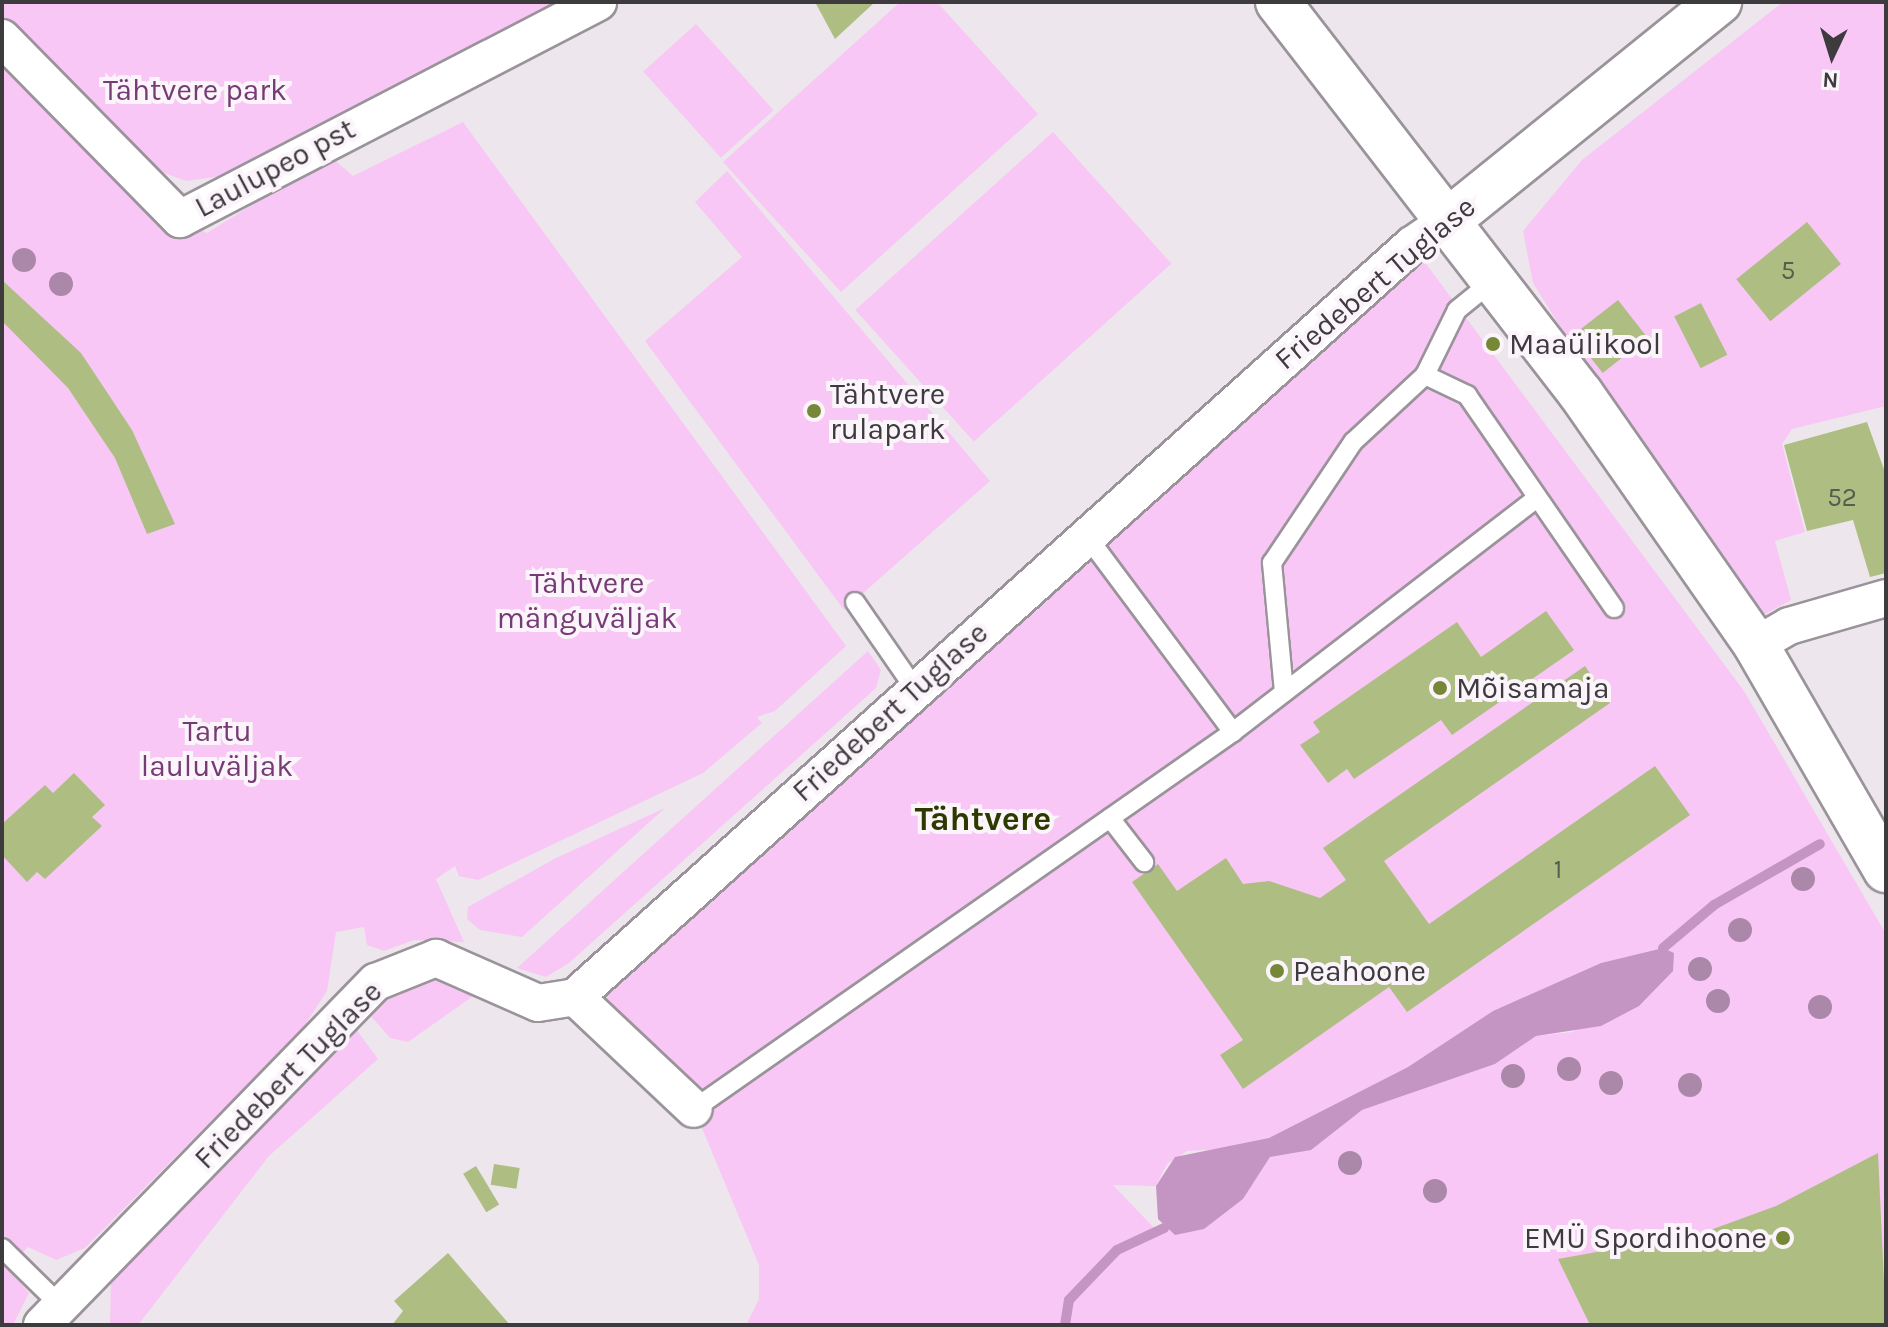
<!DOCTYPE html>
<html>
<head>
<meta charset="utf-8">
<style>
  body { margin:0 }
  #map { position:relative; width:1888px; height:1327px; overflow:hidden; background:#eee6ed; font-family:Karla,sans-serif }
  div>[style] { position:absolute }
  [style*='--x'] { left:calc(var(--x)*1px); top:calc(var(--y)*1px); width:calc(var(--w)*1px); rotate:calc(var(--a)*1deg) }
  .green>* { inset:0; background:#f8c7f5; transform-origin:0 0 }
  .water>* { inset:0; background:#c495c2 }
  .stream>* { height:10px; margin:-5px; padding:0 5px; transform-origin:5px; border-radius:5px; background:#c495c2 }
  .building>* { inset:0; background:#aebe83; transform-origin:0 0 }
  .roads { filter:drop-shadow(2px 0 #9a949a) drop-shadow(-2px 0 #9a949a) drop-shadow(0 2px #9a949a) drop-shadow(0 -2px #9a949a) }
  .lane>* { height:18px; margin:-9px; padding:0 9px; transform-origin:9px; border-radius:9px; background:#fff }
  .street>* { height:36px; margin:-18px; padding:0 18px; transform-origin:18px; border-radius:18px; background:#fff }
  .secondary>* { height:44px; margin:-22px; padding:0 22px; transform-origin:22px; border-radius:22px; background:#fff }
  .trees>* { width:24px; height:24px; margin:-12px; border-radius:50%; background:#ab88aa }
  .dots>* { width:22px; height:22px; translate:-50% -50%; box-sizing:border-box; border:4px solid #fbf4fa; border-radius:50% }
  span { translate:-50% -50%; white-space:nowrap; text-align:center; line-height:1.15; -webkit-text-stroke:8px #fbf4fa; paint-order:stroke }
  .number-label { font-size:26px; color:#595c4e }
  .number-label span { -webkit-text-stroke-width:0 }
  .park-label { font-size:30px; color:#753b74 }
  .street-label { font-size:30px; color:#3d3b3d }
  .poi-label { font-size:30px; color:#3d3b3d }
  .left { translate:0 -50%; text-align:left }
  .right { translate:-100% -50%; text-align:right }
  .quarter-label { font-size:34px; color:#2e3900; font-weight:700 }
  .frame { position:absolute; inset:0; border:4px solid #3d3b3d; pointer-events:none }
  .north { position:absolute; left:1792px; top:16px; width:80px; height:80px; -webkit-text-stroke:6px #fbf4fa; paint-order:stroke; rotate:184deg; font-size:22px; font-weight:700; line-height:32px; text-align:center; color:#3d3b3d }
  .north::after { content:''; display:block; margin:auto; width:28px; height:36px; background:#3d3b3d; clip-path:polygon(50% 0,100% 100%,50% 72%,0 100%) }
</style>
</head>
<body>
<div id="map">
  <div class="green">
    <div style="clip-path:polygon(2px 2px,568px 2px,223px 176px,186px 181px,145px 166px,2px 24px)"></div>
    <div style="clip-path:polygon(900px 2px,937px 2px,1038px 114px,841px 292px,723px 162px)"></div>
    <div style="clip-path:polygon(1783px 2px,1886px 2px,1886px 406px,1792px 429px,1782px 444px,1805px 532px,1775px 541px,1791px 600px,1746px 625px,1533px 283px,1523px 231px,1582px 160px)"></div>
    <div style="left:696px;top:24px;width:116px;height:71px;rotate:48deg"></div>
    <div style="clip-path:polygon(2px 38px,180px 219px,207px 233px,330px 156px,353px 176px,463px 122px,846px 646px,775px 711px,757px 717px,762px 723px,703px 773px,478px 880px,459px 876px,455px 866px,436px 879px,464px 942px,414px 940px,384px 951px,367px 945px,364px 927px,336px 932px,327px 991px,303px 1028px,85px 1248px,56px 1260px,28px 1247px,8px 1268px,29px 1293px,13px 1325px,2px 1325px)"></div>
    <div style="left:1053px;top:132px;width:177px;height:266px;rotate:48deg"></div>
    <div style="clip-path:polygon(727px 171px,990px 481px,844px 610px,645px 341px,742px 257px,695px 202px)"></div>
    <div style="clip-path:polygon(evenodd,1412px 245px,1744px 691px,1886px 934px,1886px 1325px,746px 1325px,759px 1299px,759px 1265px,694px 1109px,575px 997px,1412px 245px,1663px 948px,1573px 1032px,1536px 1036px,1495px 1064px,1362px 1110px,1300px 1152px,1270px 1157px,1243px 1199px,1203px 1229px,1157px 1231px,1113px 1185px,1156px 1186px,1167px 1164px,1187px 1151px,1243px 1148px,1270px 1138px,1408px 1067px,1493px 1011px,1601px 963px,1663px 948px)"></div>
    <div style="clip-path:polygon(868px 651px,881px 670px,876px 688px,569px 963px,546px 977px,517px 968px)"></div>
    <div style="clip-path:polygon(665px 808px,522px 937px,480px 930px,467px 919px,468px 907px,556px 858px)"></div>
    <div style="clip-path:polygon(438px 975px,476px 994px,408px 1042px,390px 1038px,370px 1015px,403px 984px)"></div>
    <div style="clip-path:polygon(356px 1029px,378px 1059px,269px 1156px,138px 1325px,110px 1325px,111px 1278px)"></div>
  </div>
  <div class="water">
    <div style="clip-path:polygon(1663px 948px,1674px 953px,1673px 971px,1639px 1006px,1601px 1026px,1536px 1036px,1495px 1064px,1362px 1110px,1311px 1150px,1270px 1157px,1243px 1199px,1204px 1229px,1175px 1235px,1158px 1219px,1156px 1186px,1175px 1157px,1269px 1138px,1408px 1067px,1493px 1011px,1601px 963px)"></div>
  </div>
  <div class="stream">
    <div style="--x:1663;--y:948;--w:67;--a:-40.1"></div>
    <div style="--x:1714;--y:905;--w:122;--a:-29.9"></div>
    <div style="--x:1065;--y:1325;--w:25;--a:-81"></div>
    <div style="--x:1069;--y:1300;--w:69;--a:-46.2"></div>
    <div style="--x:1117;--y:1250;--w:52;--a:-25.1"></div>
  </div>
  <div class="building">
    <div style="clip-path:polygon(815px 2px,875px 2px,835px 39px)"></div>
    <div style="left:1807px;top:222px;width:54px;height:91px;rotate:51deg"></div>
    <div style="clip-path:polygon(2px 280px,81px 353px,132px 430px,175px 524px,147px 534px,115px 458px,68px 388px,2px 321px)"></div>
    <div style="left:1618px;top:300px;width:48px;height:57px;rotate:52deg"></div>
    <div style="left:1701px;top:303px;width:58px;height:30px;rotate:63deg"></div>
    <div style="clip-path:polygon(1867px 422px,1886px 475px,1886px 573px,1870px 577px,1853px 520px,1807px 531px,1784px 445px)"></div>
    <div style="clip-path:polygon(1546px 611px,1574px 650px,1452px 735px,1441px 720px,1354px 779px,1347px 769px,1328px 783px,1300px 745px,1320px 732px,1313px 722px,1457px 622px,1481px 657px)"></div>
    <div style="clip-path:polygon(1585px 666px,1610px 703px,1384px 861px,1429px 924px,1655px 766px,1690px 815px,1407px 1012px,1389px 987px,1243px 1089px,1220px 1055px,1243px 1040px,1132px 882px,1158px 864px,1177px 891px,1226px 858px,1243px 884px,1269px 881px,1320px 898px,1346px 880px,1323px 848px)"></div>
    <div style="clip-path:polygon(74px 773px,105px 805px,92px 817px,102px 826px,45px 879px,37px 872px,27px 882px,2px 855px,2px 824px,45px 785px,53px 793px)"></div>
    <div style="clip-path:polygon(1878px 1153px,1886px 1325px,1590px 1325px,1558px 1259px,1702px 1233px,1776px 1206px)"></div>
    <div style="left:494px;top:1164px;width:26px;height:21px;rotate:9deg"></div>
    <div style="left:476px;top:1166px;width:45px;height:15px;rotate:59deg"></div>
    <div style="clip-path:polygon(448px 1253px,510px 1325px,392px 1325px,403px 1311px,394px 1301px)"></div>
  </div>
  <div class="roads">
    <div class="lane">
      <div style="--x:1425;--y:375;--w:47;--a:25.5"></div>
      <div style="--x:1467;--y:395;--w:259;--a:55.4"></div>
      <div style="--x:1086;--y:535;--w:246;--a:53.3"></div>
      <div style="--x:855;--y:602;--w:106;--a:55.4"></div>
      <div style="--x:1284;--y:692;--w:130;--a:-95.3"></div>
      <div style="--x:1272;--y:563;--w:146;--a:-56.2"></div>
      <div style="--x:1353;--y:442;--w:98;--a:-42.9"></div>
      <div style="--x:1425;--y:375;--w:72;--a:-63.8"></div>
      <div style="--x:1457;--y:310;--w:46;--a:-38.9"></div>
      <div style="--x:1110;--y:818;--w:56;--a:52.3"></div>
      <div style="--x:694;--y:1109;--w:658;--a:-34.97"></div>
      <div style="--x:1233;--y:732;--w:380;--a:-37.6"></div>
      <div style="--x:2;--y:1248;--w:83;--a:44.5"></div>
    </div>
    <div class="street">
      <div style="--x:2;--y:38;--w:254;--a:45.5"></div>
      <div style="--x:180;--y:219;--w:471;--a:-27.4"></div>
      <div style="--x:1756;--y:645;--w:38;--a:-30"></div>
      <div style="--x:1789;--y:626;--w:101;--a:-16.1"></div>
      <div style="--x:575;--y:997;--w:163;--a:43.3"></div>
      <div style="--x:42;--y:1325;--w:479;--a:-45.8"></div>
      <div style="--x:376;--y:982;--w:65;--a:-21.8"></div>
      <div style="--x:436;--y:958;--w:111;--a:23.8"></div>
      <div style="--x:538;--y:1003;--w:37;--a:-9"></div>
      <div style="--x:575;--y:997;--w:1125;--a:-41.94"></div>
      <div style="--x:1412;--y:245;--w:46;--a:-34.4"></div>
    </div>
    <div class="secondary">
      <div style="--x:1278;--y:2;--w:495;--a:52.3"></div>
      <div style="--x:1581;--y:394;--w:306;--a:55.1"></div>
      <div style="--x:1756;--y:645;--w:260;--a:60"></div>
      <div style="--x:1450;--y:219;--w:346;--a:-38.9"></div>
    </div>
  </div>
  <div class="trees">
    <div style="left:24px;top:260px"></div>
    <div style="left:61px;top:284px"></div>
    <div style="left:1803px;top:879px"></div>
    <div style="left:1740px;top:930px"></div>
    <div style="left:1700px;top:969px"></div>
    <div style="left:1718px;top:1001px"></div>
    <div style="left:1820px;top:1007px"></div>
    <div style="left:1569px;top:1069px"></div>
    <div style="left:1513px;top:1076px"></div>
    <div style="left:1611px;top:1083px"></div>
    <div style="left:1690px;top:1085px"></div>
    <div style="left:1350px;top:1163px"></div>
    <div style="left:1435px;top:1191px"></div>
  </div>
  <div class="dots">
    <div style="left:1493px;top:344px;background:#768838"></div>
    <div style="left:814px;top:411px;background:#768838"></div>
    <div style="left:1440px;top:688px;background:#768838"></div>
    <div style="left:1277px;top:971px;background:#768838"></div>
    <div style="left:1783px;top:1238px;background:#768838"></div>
  </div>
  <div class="number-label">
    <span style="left:1788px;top:271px">5</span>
    <span style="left:1842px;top:498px">52</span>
    <span style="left:1558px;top:870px">1</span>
  </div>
  <div class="park-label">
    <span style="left:195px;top:90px">Tähtvere park</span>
    <span style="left:587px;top:600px">Tähtvere<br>mänguväljak</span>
    <span style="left:217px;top:748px">Tartu<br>lauluväljak</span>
  </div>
  <div class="street-label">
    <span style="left:275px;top:168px;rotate:-28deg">Laulupeo pst</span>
    <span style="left:1375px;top:283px;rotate:-40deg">Friedebert Tuglase</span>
    <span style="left:890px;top:712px;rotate:-42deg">Friedebert Tuglase</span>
    <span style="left:288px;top:1075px;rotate:-45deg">Friedebert Tuglase</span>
  </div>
  <div class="poi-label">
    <span class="left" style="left:1509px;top:344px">Maaülikool</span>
    <span class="left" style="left:830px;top:411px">Tähtvere<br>rulapark</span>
    <span class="left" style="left:1456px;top:688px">Mõisamaja</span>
    <span class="left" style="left:1293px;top:971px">Peahoone</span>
    <span class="right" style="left:1767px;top:1238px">EMÜ Spordihoone</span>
  </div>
  <div class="quarter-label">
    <span style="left:983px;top:820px">Tähtvere</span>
  </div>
  <div class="frame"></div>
  <div class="north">N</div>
</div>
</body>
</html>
